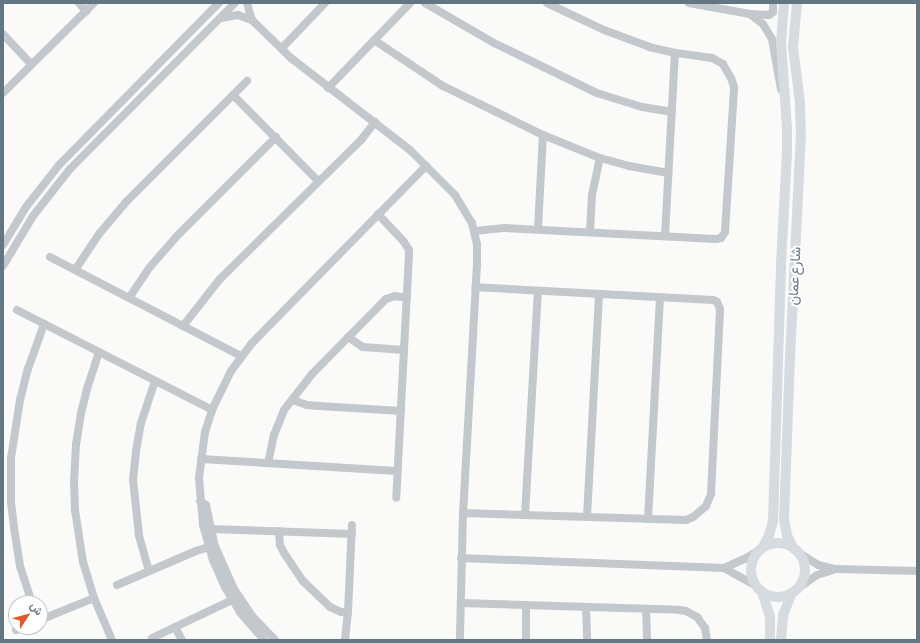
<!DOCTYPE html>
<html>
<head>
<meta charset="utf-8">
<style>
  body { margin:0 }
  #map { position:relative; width:920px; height:643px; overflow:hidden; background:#fafaf8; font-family:"Asap Condensed",Vazirmatn,sans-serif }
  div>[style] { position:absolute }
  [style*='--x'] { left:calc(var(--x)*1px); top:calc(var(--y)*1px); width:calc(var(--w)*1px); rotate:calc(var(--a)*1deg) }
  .minor>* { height:8px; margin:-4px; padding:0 4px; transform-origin:4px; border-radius:4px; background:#c3c8cc }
  .major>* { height:10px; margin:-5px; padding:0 5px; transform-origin:5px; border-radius:5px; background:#d6dbdf }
  .major>.ring { margin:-5px; padding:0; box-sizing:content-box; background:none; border:10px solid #d6dbdf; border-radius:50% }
  span { translate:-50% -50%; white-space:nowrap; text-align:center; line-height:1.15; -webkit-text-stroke:4px #fff; paint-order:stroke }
  .street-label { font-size:14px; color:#657683 }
  .frame { position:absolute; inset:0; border:4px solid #657683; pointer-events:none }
  .north { position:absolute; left:8px; top:595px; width:40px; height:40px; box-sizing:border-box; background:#fff; border:1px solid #c1c8cd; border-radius:50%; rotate:54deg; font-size:11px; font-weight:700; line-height:16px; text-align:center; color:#657683 }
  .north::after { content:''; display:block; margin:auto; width:14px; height:18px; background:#e4572e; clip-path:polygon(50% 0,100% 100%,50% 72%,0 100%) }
</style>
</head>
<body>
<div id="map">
  <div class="minor">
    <div style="--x:79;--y:3;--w:11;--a:49"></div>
    <div style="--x:247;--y:3;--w:18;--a:74"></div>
    <div style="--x:252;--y:20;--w:54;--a:44.3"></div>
    <div style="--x:291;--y:58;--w:150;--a:37.7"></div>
    <div style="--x:410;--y:150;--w:64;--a:45"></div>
    <div style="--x:455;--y:195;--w:33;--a:59"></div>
    <div style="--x:472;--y:223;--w:22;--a:77"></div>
    <div style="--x:477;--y:244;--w:20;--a:90"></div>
    <div style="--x:477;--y:264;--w:249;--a:93.2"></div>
    <div style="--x:463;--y:513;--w:127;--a:91.4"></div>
    <div style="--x:425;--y:3;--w:80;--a:30.1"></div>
    <div style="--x:494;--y:43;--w:114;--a:25.9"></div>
    <div style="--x:597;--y:93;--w:47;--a:17.3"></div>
    <div style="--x:642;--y:107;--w:30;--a:9"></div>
    <div style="--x:689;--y:3;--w:62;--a:10.2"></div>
    <div style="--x:750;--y:14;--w:16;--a:38"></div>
    <div style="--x:763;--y:24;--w:17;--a:59"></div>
    <div style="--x:772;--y:39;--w:51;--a:79.8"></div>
    <div style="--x:750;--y:14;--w:19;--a:3"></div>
    <div style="--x:769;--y:15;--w:5;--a:-37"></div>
    <div style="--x:773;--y:12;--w:9;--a:-90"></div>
    <div style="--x:221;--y:18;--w:17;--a:-10"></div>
    <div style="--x:238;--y:15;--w:15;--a:20"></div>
    <div style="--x:3;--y:34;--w:41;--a:47"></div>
    <div style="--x:374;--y:40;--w:83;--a:33.7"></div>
    <div style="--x:443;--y:86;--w:111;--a:26.1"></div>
    <div style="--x:543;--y:135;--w:61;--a:22"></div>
    <div style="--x:600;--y:158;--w:30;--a:15"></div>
    <div style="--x:629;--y:166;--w:40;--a:10"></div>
    <div style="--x:282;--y:48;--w:62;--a:-46.3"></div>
    <div style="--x:328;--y:88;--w:118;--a:-46"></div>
    <div style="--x:3;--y:93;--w:128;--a:-44.7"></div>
    <div style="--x:233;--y:95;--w:121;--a:45.3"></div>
    <div style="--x:378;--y:214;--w:38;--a:47"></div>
    <div style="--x:404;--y:242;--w:9;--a:58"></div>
    <div style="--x:409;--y:250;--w:4;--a:90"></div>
    <div style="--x:409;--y:254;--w:244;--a:93"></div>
    <div style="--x:538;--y:229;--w:94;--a:-87"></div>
    <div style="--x:475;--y:231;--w:30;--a:-6"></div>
    <div style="--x:505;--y:228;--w:211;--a:3"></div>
    <div style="--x:716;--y:239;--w:5;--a:-11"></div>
    <div style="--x:721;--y:238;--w:7;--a:-56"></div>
    <div style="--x:725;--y:232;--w:145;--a:-86.4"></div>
    <div style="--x:734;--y:87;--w:9;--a:-108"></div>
    <div style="--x:731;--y:78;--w:16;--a:-120"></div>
    <div style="--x:723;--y:64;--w:13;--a:-151"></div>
    <div style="--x:712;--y:58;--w:37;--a:-172"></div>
    <div style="--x:675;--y:53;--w:26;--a:-167"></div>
    <div style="--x:650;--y:47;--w:49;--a:-159.7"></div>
    <div style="--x:604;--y:30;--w:63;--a:-154.7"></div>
    <div style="--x:590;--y:232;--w:37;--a:-87"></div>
    <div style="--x:592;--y:195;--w:38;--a:-78"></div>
    <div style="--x:665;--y:236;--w:183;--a:-86.9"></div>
    <div style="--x:3;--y:245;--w:44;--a:-58.8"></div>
    <div style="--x:26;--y:207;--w:53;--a:-51.8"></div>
    <div style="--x:59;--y:165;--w:228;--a:-45.4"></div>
    <div style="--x:50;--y:257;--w:215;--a:27.4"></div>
    <div style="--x:3;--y:266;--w:58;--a:-59"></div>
    <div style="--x:33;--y:216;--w:60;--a:-51.8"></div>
    <div style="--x:70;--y:169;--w:234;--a:-45.2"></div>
    <div style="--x:75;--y:270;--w:43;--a:-56.3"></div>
    <div style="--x:99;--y:234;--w:43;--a:-49.7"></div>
    <div style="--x:127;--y:201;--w:170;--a:-45"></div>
    <div style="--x:129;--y:298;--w:37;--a:-56"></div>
    <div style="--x:150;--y:267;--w:38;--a:-49"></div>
    <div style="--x:175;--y:238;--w:143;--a:-45"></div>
    <div style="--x:17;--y:310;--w:219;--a:27.1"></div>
    <div style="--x:183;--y:326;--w:60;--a:-51.8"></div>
    <div style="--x:220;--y:279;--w:198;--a:-44.6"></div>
    <div style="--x:361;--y:140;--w:23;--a:-52"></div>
    <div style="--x:348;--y:337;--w:18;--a:34"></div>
    <div style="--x:363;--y:347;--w:41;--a:4.2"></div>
    <div style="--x:99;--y:352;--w:39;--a:108"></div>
    <div style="--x:87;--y:389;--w:25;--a:104"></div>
    <div style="--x:81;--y:413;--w:31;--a:99"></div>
    <div style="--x:76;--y:444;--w:37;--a:93"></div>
    <div style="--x:74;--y:481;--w:29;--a:88"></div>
    <div style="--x:75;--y:510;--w:53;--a:81.3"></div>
    <div style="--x:83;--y:562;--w:38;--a:73"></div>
    <div style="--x:94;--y:598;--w:46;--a:66.8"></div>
    <div style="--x:292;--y:400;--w:16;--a:18"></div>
    <div style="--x:307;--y:405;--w:12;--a:5"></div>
    <div style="--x:319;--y:406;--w:82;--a:3.5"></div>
    <div style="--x:201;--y:459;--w:196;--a:3.5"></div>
    <div style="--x:268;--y:463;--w:29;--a:-78"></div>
    <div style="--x:274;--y:435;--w:27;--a:-68"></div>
    <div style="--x:284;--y:410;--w:46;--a:-52.1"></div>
    <div style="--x:312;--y:374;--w:105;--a:-45.4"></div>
    <div style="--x:386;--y:299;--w:9;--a:-18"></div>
    <div style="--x:395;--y:296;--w:12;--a:9"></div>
    <div style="--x:200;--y:501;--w:7;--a:34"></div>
    <div style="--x:206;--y:505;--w:40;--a:78"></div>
    <div style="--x:214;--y:544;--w:49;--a:66"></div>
    <div style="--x:234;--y:589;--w:32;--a:56"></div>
    <div style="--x:252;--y:616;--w:33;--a:46"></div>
    <div style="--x:463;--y:513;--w:223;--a:1.8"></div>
    <div style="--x:686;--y:520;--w:8;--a:-23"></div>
    <div style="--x:693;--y:517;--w:17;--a:-40"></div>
    <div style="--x:706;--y:506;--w:13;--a:-67"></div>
    <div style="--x:711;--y:494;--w:185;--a:-87.2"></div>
    <div style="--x:720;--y:309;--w:8;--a:-113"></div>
    <div style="--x:717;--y:302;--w:4;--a:-153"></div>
    <div style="--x:713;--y:300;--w:238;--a:-176.9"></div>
    <div style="--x:525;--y:515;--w:224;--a:-86.7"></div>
    <div style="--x:587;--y:517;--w:223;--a:-86.9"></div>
    <div style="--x:648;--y:519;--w:222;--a:-86.9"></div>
    <div style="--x:211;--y:529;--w:141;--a:2"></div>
    <div style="--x:279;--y:531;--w:14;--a:86"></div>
    <div style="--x:280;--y:545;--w:9;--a:63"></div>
    <div style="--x:284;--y:553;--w:34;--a:56"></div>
    <div style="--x:303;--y:581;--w:37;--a:44"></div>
    <div style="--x:330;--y:607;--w:12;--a:24"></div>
    <div style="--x:341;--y:612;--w:7;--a:0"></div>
    <div style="--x:799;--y:553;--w:22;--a:32"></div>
    <div style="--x:818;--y:565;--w:18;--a:13"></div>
    <div style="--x:836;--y:569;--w:81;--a:1.4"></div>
    <div style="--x:461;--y:558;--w:263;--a:2.2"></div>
    <div style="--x:724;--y:568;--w:35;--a:29"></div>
    <div style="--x:724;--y:568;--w:24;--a:-24"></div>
    <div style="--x:746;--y:558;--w:16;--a:-30"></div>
    <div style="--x:149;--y:571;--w:37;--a:-106"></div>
    <div style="--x:139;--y:535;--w:55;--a:-96.2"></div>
    <div style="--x:133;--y:480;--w:29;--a:-84"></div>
    <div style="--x:136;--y:451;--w:28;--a:-80"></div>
    <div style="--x:141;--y:423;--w:44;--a:-71.6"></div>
    <div style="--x:117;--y:585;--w:86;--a:-23.3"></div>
    <div style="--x:196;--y:551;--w:14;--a:-17"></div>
    <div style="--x:797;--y:589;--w:24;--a:-35"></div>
    <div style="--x:817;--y:575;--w:17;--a:-17"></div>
    <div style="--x:32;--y:603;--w:39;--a:-108"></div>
    <div style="--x:20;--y:566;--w:39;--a:-99"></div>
    <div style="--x:14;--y:527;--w:25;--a:-97"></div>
    <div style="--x:11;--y:502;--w:44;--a:-90"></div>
    <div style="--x:11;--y:458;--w:59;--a:-81.2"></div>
    <div style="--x:20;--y:400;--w:32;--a:-76"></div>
    <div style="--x:28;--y:369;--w:48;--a:-70.4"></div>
    <div style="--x:461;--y:603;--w:218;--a:1.8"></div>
    <div style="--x:679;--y:610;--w:7;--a:8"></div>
    <div style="--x:686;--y:611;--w:13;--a:29"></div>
    <div style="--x:697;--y:617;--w:14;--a:54"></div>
    <div style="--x:705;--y:628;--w:12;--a:81"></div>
    <div style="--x:526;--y:605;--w:35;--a:90"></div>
    <div style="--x:586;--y:607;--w:33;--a:88"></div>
    <div style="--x:646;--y:609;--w:31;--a:88"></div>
    <div style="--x:40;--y:620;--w:58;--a:-22.2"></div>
    <div style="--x:175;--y:627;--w:15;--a:62"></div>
    <div style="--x:16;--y:630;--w:9;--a:-21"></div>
    <div style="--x:152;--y:638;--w:89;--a:-25.4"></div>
    <div style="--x:264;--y:640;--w:37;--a:-131"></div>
    <div style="--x:240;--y:612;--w:29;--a:-121"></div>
    <div style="--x:225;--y:587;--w:30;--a:-114"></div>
    <div style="--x:213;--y:560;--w:37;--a:-106"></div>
    <div style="--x:203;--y:524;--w:46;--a:-95"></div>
    <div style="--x:199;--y:478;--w:46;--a:-82.6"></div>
    <div style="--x:205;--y:432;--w:23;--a:-72"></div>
    <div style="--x:212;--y:410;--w:43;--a:-64"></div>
    <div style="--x:231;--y:371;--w:34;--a:-53"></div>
    <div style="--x:251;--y:344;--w:250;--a:-45.5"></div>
    <div style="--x:345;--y:640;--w:28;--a:-84"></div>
    <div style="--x:348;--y:612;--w:87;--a:-87.4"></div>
  </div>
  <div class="major">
    <div class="ring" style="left:751px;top:543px;width:44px;height:44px"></div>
    <div style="--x:763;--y:547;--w:13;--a:-63"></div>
    <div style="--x:769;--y:535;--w:15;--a:-74"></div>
    <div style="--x:773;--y:521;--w:257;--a:-88.2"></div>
    <div style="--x:781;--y:264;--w:111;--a:-86.9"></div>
    <div style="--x:787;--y:153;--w:25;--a:-90"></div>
    <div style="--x:787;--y:128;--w:85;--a:-94"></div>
    <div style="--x:781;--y:43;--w:40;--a:-85.7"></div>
    <div style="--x:794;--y:549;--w:16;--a:-117"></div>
    <div style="--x:787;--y:535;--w:15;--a:-101"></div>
    <div style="--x:784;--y:520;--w:162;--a:-87.9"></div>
    <div style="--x:790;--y:358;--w:221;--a:-87.2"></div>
    <div style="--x:801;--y:137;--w:34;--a:-92"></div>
    <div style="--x:800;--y:103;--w:56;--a:-97.1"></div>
    <div style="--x:793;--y:47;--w:44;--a:-84.8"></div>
    <div style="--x:762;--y:592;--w:25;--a:72"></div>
    <div style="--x:770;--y:616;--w:24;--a:90"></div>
    <div style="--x:781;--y:640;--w:25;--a:-85"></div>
    <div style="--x:783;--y:615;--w:24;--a:-68"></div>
  </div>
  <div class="street-label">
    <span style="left:794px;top:276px;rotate:-87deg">شارع عمان</span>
  </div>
  <div class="frame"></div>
  <div class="north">ش</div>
</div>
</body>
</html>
